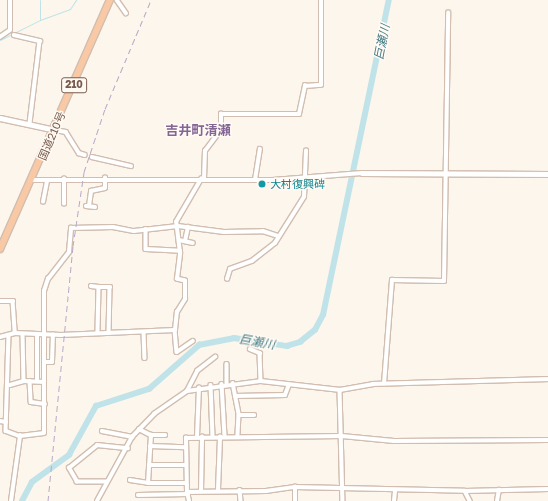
<!DOCTYPE html>
<html>
<head>
<meta charset="utf-8">
<style>
  body { margin:0 }
  #map { position:relative; width:548px; height:501px; overflow:hidden; background:#fdf6ec; font-family:"Golos Text","Noto Sans JP",sans-serif }
  div>[style] { position:absolute }
  [style*='--x'] { left:calc(var(--x)*1px); top:calc(var(--y)*1px); width:calc(var(--w)*1px); rotate:calc(var(--a)*1deg) }
  .stream>* { height:1px; margin:-0.5px; padding:0 0.5px; transform-origin:0.5px; border-radius:0.5px; background:#bfe3e8 }
  .river>* { height:5.5px; margin:-2.75px; padding:0 2.75px; transform-origin:2.75px; border-radius:2.75px; background:#bfe3e8 }
  .roads { filter:drop-shadow(1px 0 #d1beb0) drop-shadow(-1px 0 #d1beb0) drop-shadow(0 1px #d1beb0) drop-shadow(0 -1px #d1beb0) }
  .minor>* { height:3.5px; margin:-1.75px; padding:0 1.75px; transform-origin:1.75px; border-radius:1.75px; background:#fff }
  .tertiary>* { height:4.5px; margin:-2.25px; padding:0 2.25px; transform-origin:2.25px; border-radius:2.25px; background:#fff }
  .secondary>* { height:5px; margin:-2.5px; padding:0 2.5px; transform-origin:2.5px; border-radius:2.5px; background:#fff }
  .trunk>* { height:6px; margin:-3px; padding:0 3px; transform-origin:3px; border-radius:3px; background:#f9c8a4 }
  .rail>* { height:1px; margin-top:-0.5px; transform-origin:0; background:repeating-linear-gradient(90deg,#b9a8c9 0 6px,transparent 0 10px) }
  .dots>* { width:11px; height:11px; translate:-50% -50%; box-sizing:border-box; border:2px solid #fffaf3; border-radius:50% }
  span { translate:-50% -50%; white-space:nowrap; text-align:center; line-height:1.15; -webkit-text-stroke:3px #fffaf3; paint-order:stroke }
  .shield-label span { padding:1px 3px; background:#fffaf3; border:1px solid; border-radius:3px; -webkit-text-stroke-width:0 }
  .shield-label { font-size:10px; color:#7a5c4d; font-weight:700 }
  .street-label { font-size:11px; color:#7a5c4d }
  .culture-label { font-size:11px; color:#0d838f }
  .left { translate:0 -50%; text-align:left }
  .water-label { font-size:12px; color:#437c86; font-style:italic }
  .quarter-label { font-size:13px; color:#846695; font-weight:700 }
</style>
</head>
<body>
<div id="map">
  <div class="stream">
    <div style="--x:40;--y:20;--w:32;--a:-20"></div>
    <div style="--x:70;--y:9;--w:11;--a:-56"></div>
    <div style="--x:0;--y:40;--w:45;--a:-26.6"></div>
    <div style="--x:40;--y:20;--w:20;--a:-90"></div>
  </div>
  <div class="river">
    <div style="--x:22;--y:501;--w:21;--a:-62"></div>
    <div style="--x:32;--y:482;--w:46;--a:-36.1"></div>
    <div style="--x:69;--y:455;--w:56;--a:-61.1"></div>
    <div style="--x:96;--y:406;--w:56;--a:-17.8"></div>
    <div style="--x:149;--y:389;--w:67;--a:-41.3"></div>
    <div style="--x:199;--y:345;--w:36;--a:-11"></div>
    <div style="--x:234;--y:338;--w:54;--a:8.6"></div>
    <div style="--x:287;--y:346;--w:14;--a:-17"></div>
    <div style="--x:300;--y:342;--w:19;--a:-39"></div>
    <div style="--x:315;--y:330;--w:17;--a:-62"></div>
    <div style="--x:323;--y:315;--w:322;--a:-78.2"></div>
  </div>
  <div class="roads">
    <div class="minor">
      <div style="--x:117;--y:0;--w:16;--a:55"></div>
      <div style="--x:14;--y:35;--w:27;--a:13"></div>
      <div style="--x:40;--y:41;--w:84;--a:96.9"></div>
      <div style="--x:0;--y:37;--w:12;--a:-35"></div>
      <div style="--x:10;--y:30;--w:30;--a:-90"></div>
      <div style="--x:55;--y:130;--w:11;--a:10"></div>
      <div style="--x:66;--y:132;--w:25;--a:58"></div>
      <div style="--x:79;--y:153;--w:6;--a:18"></div>
      <div style="--x:92;--y:157;--w:40;--a:13"></div>
      <div style="--x:204;--y:179;--w:28;--a:-88"></div>
      <div style="--x:205;--y:151;--w:26;--a:-53"></div>
      <div style="--x:221;--y:130;--w:16;--a:-90"></div>
      <div style="--x:221;--y:114;--w:78;--a:0"></div>
      <div style="--x:299;--y:114;--w:29;--a:-78"></div>
      <div style="--x:305;--y:86;--w:16;--a:-4"></div>
      <div style="--x:321;--y:85;--w:85;--a:-90"></div>
      <div style="--x:34;--y:180;--w:239;--a:0"></div>
      <div style="--x:273;--y:180;--w:89;--a:-4.5"></div>
      <div style="--x:255;--y:180;--w:31;--a:-81"></div>
      <div style="--x:43;--y:202;--w:21;--a:-79"></div>
      <div style="--x:64;--y:204;--w:25;--a:-90"></div>
      <div style="--x:86;--y:206;--w:9;--a:6"></div>
      <div style="--x:89;--y:206;--w:15;--a:-82"></div>
      <div style="--x:91;--y:191;--w:14;--a:-12"></div>
      <div style="--x:105;--y:188;--w:10;--a:-90"></div>
      <div style="--x:146;--y:229;--w:20;--a:90"></div>
      <div style="--x:146;--y:249;--w:34;--a:3"></div>
      <div style="--x:179;--y:240;--w:14;--a:12"></div>
      <div style="--x:185;--y:241;--w:14;--a:-78"></div>
      <div style="--x:227;--y:279;--w:10;--a:-73"></div>
      <div style="--x:230;--y:269;--w:23;--a:-20"></div>
      <div style="--x:252;--y:261;--w:29;--a:-38"></div>
      <div style="--x:275;--y:243;--w:54;--a:-57.8"></div>
      <div style="--x:304;--y:197;--w:46;--a:-87.5"></div>
      <div style="--x:91;--y:286;--w:8;--a:7"></div>
      <div style="--x:99;--y:287;--w:45;--a:91.3"></div>
      <div style="--x:99;--y:287;--w:11;--a:0"></div>
      <div style="--x:110;--y:287;--w:46;--a:91.2"></div>
      <div style="--x:0;--y:301;--w:13;--a:0"></div>
      <div style="--x:13;--y:301;--w:32;--a:86"></div>
      <div style="--x:175;--y:330;--w:22;--a:85"></div>
      <div style="--x:177;--y:352;--w:19;--a:-35"></div>
      <div style="--x:144;--y:332;--w:26;--a:88"></div>
      <div style="--x:23;--y:334;--w:47;--a:88.8"></div>
      <div style="--x:24;--y:381;--w:20;--a:3"></div>
      <div style="--x:9;--y:335;--w:96;--a:91.8"></div>
      <div style="--x:6;--y:431;--w:15;--a:20"></div>
      <div style="--x:20;--y:436;--w:24;--a:-7"></div>
      <div style="--x:44;--y:433;--w:142;--a:-90"></div>
      <div style="--x:44;--y:291;--w:13;--a:-72"></div>
      <div style="--x:48;--y:279;--w:34;--a:-52"></div>
      <div style="--x:69;--y:252;--w:24;--a:-85"></div>
      <div style="--x:71;--y:228;--w:42;--a:-1.4"></div>
      <div style="--x:113;--y:227;--w:21;--a:11"></div>
      <div style="--x:134;--y:231;--w:44;--a:-6.5"></div>
      <div style="--x:178;--y:226;--w:46;--a:7.4"></div>
      <div style="--x:224;--y:232;--w:39;--a:-1"></div>
      <div style="--x:263;--y:231;--w:16;--a:18"></div>
      <div style="--x:0;--y:337;--w:16;--a:-15"></div>
      <div style="--x:15;--y:333;--w:46;--a:2.5"></div>
      <div style="--x:61;--y:335;--w:114;--a:-2.5"></div>
      <div style="--x:175;--y:330;--w:18;--a:-84"></div>
      <div style="--x:177;--y:312;--w:15;--a:-58"></div>
      <div style="--x:185;--y:299;--w:18;--a:-90"></div>
      <div style="--x:185;--y:281;--w:8;--a:-166"></div>
      <div style="--x:177;--y:279;--w:26;--a:-83"></div>
      <div style="--x:180;--y:253;--w:31;--a:-97"></div>
      <div style="--x:176;--y:222;--w:50;--a:-59.8"></div>
      <div style="--x:250;--y:349;--w:11;--a:22"></div>
      <div style="--x:260;--y:353;--w:28;--a:88"></div>
      <div style="--x:45;--y:362;--w:7;--a:0"></div>
      <div style="--x:52;--y:362;--w:27;--a:-88"></div>
      <div style="--x:227;--y:364;--w:19;--a:90"></div>
      <div style="--x:30;--y:381;--w:21;--a:87"></div>
      <div style="--x:31;--y:402;--w:14;--a:8"></div>
      <div style="--x:37;--y:381;--w:46;--a:-90"></div>
      <div style="--x:233;--y:383;--w:33;--a:79"></div>
      <div style="--x:239;--y:415;--w:21;--a:93"></div>
      <div style="--x:222;--y:384;--w:52;--a:86.7"></div>
      <div style="--x:384;--y:384;--w:104;--a:-85.6"></div>
      <div style="--x:392;--y:280;--w:52;--a:1.1"></div>
      <div style="--x:444;--y:281;--w:268;--a:-89.1"></div>
      <div style="--x:10;--y:385;--w:15;--a:-16"></div>
      <div style="--x:211;--y:385;--w:52;--a:87.8"></div>
      <div style="--x:340;--y:390;--w:111;--a:88.5"></div>
      <div style="--x:187;--y:391;--w:22;--a:-63"></div>
      <div style="--x:197;--y:371;--w:23;--a:-38"></div>
      <div style="--x:235;--y:396;--w:50;--a:-1.1"></div>
      <div style="--x:285;--y:395;--w:9;--a:-69"></div>
      <div style="--x:239;--y:415;--w:15;--a:0"></div>
      <div style="--x:0;--y:421;--w:6;--a:9"></div>
      <div style="--x:139;--y:429;--w:13;--a:27"></div>
      <div style="--x:151;--y:435;--w:14;--a:0"></div>
      <div style="--x:102;--y:431;--w:31;--a:11"></div>
      <div style="--x:197;--y:437;--w:49;--a:-87.7"></div>
      <div style="--x:150;--y:446;--w:35;--a:2"></div>
      <div style="--x:149;--y:465;--w:37;--a:0"></div>
      <div style="--x:130;--y:480;--w:18;--a:9"></div>
      <div style="--x:148;--y:483;--w:48;--a:-86.4"></div>
      <div style="--x:107;--y:482;--w:30;--a:180"></div>
      <div style="--x:77;--y:482;--w:16;--a:-120"></div>
      <div style="--x:69;--y:468;--w:36;--a:-39"></div>
      <div style="--x:97;--y:445;--w:31;--a:6"></div>
      <div style="--x:148;--y:483;--w:38;--a:0"></div>
      <div style="--x:218;--y:490;--w:53;--a:-87.8"></div>
      <div style="--x:240;--y:490;--w:11;--a:85"></div>
      <div style="--x:201;--y:491;--w:54;--a:-88.9"></div>
      <div style="--x:465;--y:491;--w:83;--a:-1.4"></div>
      <div style="--x:187;--y:492;--w:54;--a:-91.1"></div>
      <div style="--x:186;--y:438;--w:156;--a:-0.7"></div>
      <div style="--x:342;--y:436;--w:52;--a:5.5"></div>
      <div style="--x:394;--y:441;--w:154;--a:-0.4"></div>
      <div style="--x:138;--y:495;--w:50;--a:-1.1"></div>
      <div style="--x:11;--y:501;--w:66;--a:-82.1"></div>
      <div style="--x:97;--y:501;--w:73;--a:-61.3"></div>
      <div style="--x:132;--y:437;--w:32;--a:-46"></div>
      <div style="--x:154;--y:414;--w:40;--a:-34.9"></div>
      <div style="--x:187;--y:391;--w:75;--a:-7.7"></div>
      <div style="--x:261;--y:381;--w:80;--a:6.5"></div>
      <div style="--x:340;--y:390;--w:34;--a:-10"></div>
      <div style="--x:373;--y:384;--w:175;--a:-1.6"></div>
      <div style="--x:189;--y:501;--w:9;--a:-103"></div>
      <div style="--x:187;--y:492;--w:79;--a:-0.7"></div>
      <div style="--x:266;--y:491;--w:29;--a:-8"></div>
      <div style="--x:295;--y:487;--w:170;--a:1.3"></div>
      <div style="--x:465;--y:491;--w:11;--a:63"></div>
      <div style="--x:295;--y:501;--w:14;--a:-90"></div>
      <div style="--x:394;--y:501;--w:10;--a:-84"></div>
      <div style="--x:497;--y:501;--w:11;--a:-80"></div>
    </div>
    <div class="tertiary">
      <div style="--x:362;--y:173;--w:186;--a:0.3"></div>
    </div>
    <div class="secondary">
      <div style="--x:0;--y:118;--w:56;--a:12.3"></div>
    </div>
    <div class="trunk">
      <div style="--x:0;--y:249;--w:272;--a:-66.2"></div>
    </div>
  </div>
  <div class="rail">
    <div style="--x:48;--y:501;--w:256;--a:-84.4"></div>
    <div style="--x:73;--y:246;--w:75;--a:-81.5"></div>
    <div style="--x:84;--y:172;--w:66;--a:-71.6"></div>
    <div style="--x:105;--y:109;--w:118;--a:-67.1"></div>
  </div>
  <div class="dots">
    <div style="left:262px;top:184px;background:#0f9aa8"></div>
  </div>
  <div class="shield-label">
    <span style="left:74px;top:85px">210</span>
  </div>
  <div class="street-label">
    <span style="left:52px;top:136px;rotate:-67deg">国道210号</span>
  </div>
  <div class="culture-label">
    <span class="left" style="left:270px;top:184px">大村復興碑</span>
  </div>
  <div class="water-label">
    <span style="left:382px;top:42px;rotate:-79deg">巨瀬川</span>
    <span style="left:257px;top:342px;rotate:10deg">巨瀬川</span>
  </div>
  <div class="quarter-label">
    <span style="left:198px;top:130px">吉井町清瀬</span>
  </div>
</div>
</body>
</html>
